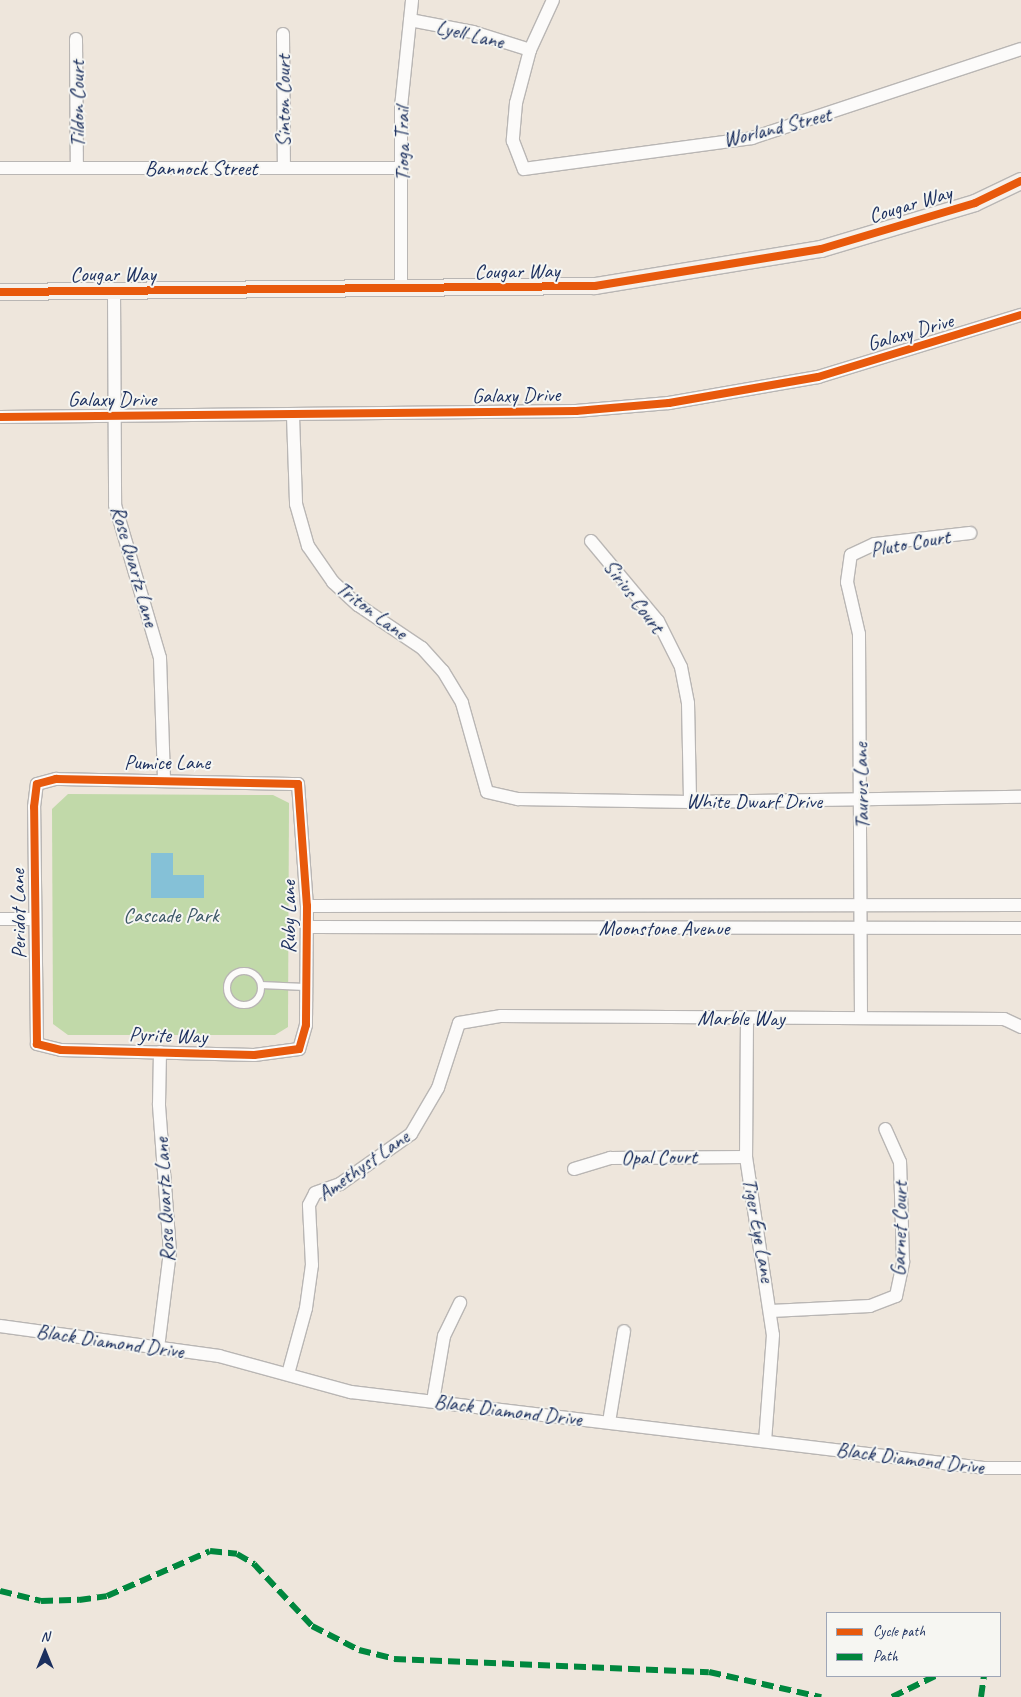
<!DOCTYPE html>
<html>
<head>
<meta charset="utf-8">
<style>
  body { margin:0 }
  #map { position:relative; width:1021px; height:1697px; overflow:hidden; background:#eee6dc; font-family:Caveat,sans-serif }
  div>[style] { position:absolute }
  [style*='--x'] { left:calc(var(--x)*1px); top:calc(var(--y)*1px); width:calc(var(--w)*1px); rotate:calc(var(--a)*1deg) }
  .green>* { inset:0; background:#c1d9a9 }
  .water>* { inset:0; background:#85c1d7 }
  .roads { filter:drop-shadow(1px 0 #b9b6b4) drop-shadow(-1px 0 #b9b6b4) drop-shadow(0 1px #b9b6b4) drop-shadow(0 -1px #b9b6b4) }
  .lane>* { height:6px; margin:-3px; padding:0 3px; transform-origin:3px; border-radius:3px; background:#fcfbfa }
  .lane>.ring { margin:-3px; padding:0; box-sizing:content-box; background:none; border:6px solid #fcfbfa; border-radius:50% }
  .street>* { height:12px; margin:-6px; padding:0 6px; transform-origin:6px; border-radius:6px; background:#fcfbfa }
  .secondary>* { height:16px; margin:-8px; padding:0 8px; transform-origin:8px; border-radius:8px; background:#f6f1eb }
  .quiet>* { height:6px; margin-top:-3px; transform-origin:0; background:repeating-linear-gradient(90deg,#00873e 0 12px,transparent 0 18px) }
  .cycleway>* { height:8px; margin:-4px; padding:0 4px; transform-origin:4px; border-radius:4px; background:#e8590c }
  span { translate:-50% -50%; white-space:nowrap; text-align:center; line-height:1.15; -webkit-text-stroke:4px #f6f6f2; paint-order:stroke }
  .street-label { font-size:21px; color:#1b2f5e }
  .park-label { font-size:21px; color:#3b5766 }
  .legend { position:absolute; left:826px; top:1612px; width:175px; height:65px; box-sizing:border-box; background:#f6f6f2; border:1px solid #9ea6b7; margin:0; padding:6px 9px; list-style:none; font-size:15px; color:#1b2f5e }
  .legend li { display:flex; align-items:center; gap:10px; height:25px }
  .legend b { width:25px; border:1px solid #9ea6b7 }
  .north { position:absolute; left:20px; top:1627px; width:50px; height:50px; -webkit-text-stroke:4px #f6f6f2; paint-order:stroke; rotate:0deg; font-size:14px; font-weight:700; line-height:20px; text-align:center; color:#1b2f5e }
  .north::after { content:''; display:block; margin:auto; width:18px; height:22px; background:#1b2f5e; clip-path:polygon(50% 0,100% 100%,50% 72%,0 100%) }
</style>
</head>
<body>
<div id="map">
  <div class="green">
    <div style="clip-path:polygon(68px 794px,273px 795px,289px 803px,288px 1027px,275px 1035px,68px 1035px,53px 1024px,52px 809px)"></div>
  </div>
  <div class="water">
    <div style="clip-path:polygon(151px 853px,173px 853px,173px 875px,204px 875px,204px 898px,151px 898px)"></div>
  </div>
  <div class="roads">
    <div class="lane">
      <div class="ring" style="left:227px;top:971px;width:28px;height:28px"></div>
      <div style="--x:261;--y:985;--w:44;--a:2.6"></div>
    </div>
    <div class="street">
      <div style="--x:553;--y:0;--w:55;--a:114.7"></div>
      <div style="--x:530;--y:50;--w:55;--a:104.8"></div>
      <div style="--x:516;--y:103;--w:38;--a:95"></div>
      <div style="--x:513;--y:141;--w:30;--a:69"></div>
      <div style="--x:524;--y:169;--w:230;--a:-7.7"></div>
      <div style="--x:752;--y:138;--w:283;--a:-18.3"></div>
      <div style="--x:410;--y:20;--w:64;--a:10.8"></div>
      <div style="--x:473;--y:32;--w:60;--a:17.5"></div>
      <div style="--x:283;--y:34;--w:134;--a:89.6"></div>
      <div style="--x:76;--y:39;--w:129;--a:89.6"></div>
      <div style="--x:0;--y:168;--w:401;--a:0"></div>
      <div style="--x:401;--y:290;--w:183;--a:-90"></div>
      <div style="--x:401;--y:107;--w:108;--a:-84.1"></div>
      <div style="--x:114;--y:291;--w:214;--a:89.7"></div>
      <div style="--x:115;--y:505;--w:159;--a:73.6"></div>
      <div style="--x:160;--y:658;--w:122;--a:88.1"></div>
      <div style="--x:293;--y:416;--w:88;--a:88"></div>
      <div style="--x:296;--y:504;--w:44;--a:74.1"></div>
      <div style="--x:308;--y:546;--w:44;--a:55.2"></div>
      <div style="--x:333;--y:582;--w:34;--a:43"></div>
      <div style="--x:358;--y:605;--w:77;--a:33.9"></div>
      <div style="--x:422;--y:648;--w:31;--a:48"></div>
      <div style="--x:443;--y:671;--w:37;--a:59"></div>
      <div style="--x:462;--y:703;--w:92;--a:74.3"></div>
      <div style="--x:487;--y:792;--w:32;--a:13"></div>
      <div style="--x:518;--y:799;--w:172;--a:1"></div>
      <div style="--x:690;--y:802;--w:331;--a:-0.9"></div>
      <div style="--x:0;--y:417;--w:576;--a:-0.6"></div>
      <div style="--x:576;--y:411;--w:93;--a:-4.9"></div>
      <div style="--x:669;--y:403;--w:151;--a:-9.9"></div>
      <div style="--x:818;--y:377;--w:212;--a:-17"></div>
      <div style="--x:591;--y:541;--w:104;--a:50.1"></div>
      <div style="--x:658;--y:621;--w:51;--a:63.4"></div>
      <div style="--x:681;--y:667;--w:37;--a:79"></div>
      <div style="--x:688;--y:703;--w:99;--a:88.8"></div>
      <div style="--x:56;--y:779;--w:242;--a:1.2"></div>
      <div style="--x:298;--y:784;--w:122;--a:85.8"></div>
      <div style="--x:307;--y:906;--w:119;--a:90.5"></div>
      <div style="--x:306;--y:1025;--w:25;--a:106"></div>
      <div style="--x:299;--y:1049;--w:45;--a:172.4"></div>
      <div style="--x:254;--y:1055;--w:193;--a:-178.5"></div>
      <div style="--x:61;--y:1050;--w:25;--a:-166"></div>
      <div style="--x:37;--y:1044;--w:237;--a:-90.7"></div>
      <div style="--x:34;--y:807;--w:23;--a:-83"></div>
      <div style="--x:37;--y:784;--w:20;--a:-15"></div>
      <div style="--x:307;--y:906;--w:714;--a:-0.08"></div>
      <div style="--x:0;--y:919;--w:35;--a:0"></div>
      <div style="--x:307;--y:927;--w:714;--a:0.08"></div>
      <div style="--x:747;--y:1018;--w:139;--a:90.4"></div>
      <div style="--x:746;--y:1157;--w:180;--a:81.4"></div>
      <div style="--x:773;--y:1335;--w:106;--a:94.3"></div>
      <div style="--x:861;--y:1018;--w:384;--a:-90.3"></div>
      <div style="--x:859;--y:634;--w:53;--a:-103"></div>
      <div style="--x:847;--y:582;--w:27;--a:-82"></div>
      <div style="--x:851;--y:555;--w:26;--a:-25"></div>
      <div style="--x:875;--y:544;--w:96;--a:-6.6"></div>
      <div style="--x:574;--y:1169;--w:38;--a:-17"></div>
      <div style="--x:610;--y:1158;--w:136;--a:-0.4"></div>
      <div style="--x:771;--y:1311;--w:99;--a:-2.9"></div>
      <div style="--x:870;--y:1306;--w:28;--a:-21"></div>
      <div style="--x:896;--y:1296;--w:35;--a:-78"></div>
      <div style="--x:903;--y:1262;--w:100;--a:-91.7"></div>
      <div style="--x:900;--y:1162;--w:36;--a:-114"></div>
      <div style="--x:0;--y:1326;--w:221;--a:7.8"></div>
      <div style="--x:219;--y:1356;--w:137;--a:15.3"></div>
      <div style="--x:351;--y:1392;--w:639;--a:6.84"></div>
      <div style="--x:985;--y:1468;--w:36;--a:0"></div>
      <div style="--x:158;--y:1348;--w:97;--a:-82.9"></div>
      <div style="--x:170;--y:1252;--w:148;--a:-94.3"></div>
      <div style="--x:159;--y:1104;--w:52;--a:-88.9"></div>
      <div style="--x:288;--y:1374;--w:68;--a:-74.7"></div>
      <div style="--x:306;--y:1308;--w:43;--a:-82.1"></div>
      <div style="--x:312;--y:1265;--w:60;--a:-92.9"></div>
      <div style="--x:309;--y:1205;--w:13;--a:-63"></div>
      <div style="--x:315;--y:1193;--w:27;--a:-20"></div>
      <div style="--x:340;--y:1184;--w:87;--a:-35.2"></div>
      <div style="--x:411;--y:1134;--w:53;--a:-59.6"></div>
      <div style="--x:438;--y:1088;--w:68;--a:-72.1"></div>
      <div style="--x:459;--y:1023;--w:43;--a:-9.5"></div>
      <div style="--x:501;--y:1016;--w:503;--a:0.34"></div>
      <div style="--x:1004;--y:1019;--w:19;--a:25"></div>
      <div style="--x:433;--y:1401;--w:66;--a:-80.4"></div>
      <div style="--x:444;--y:1336;--w:37;--a:-64"></div>
      <div style="--x:609;--y:1422;--w:92;--a:-80.6"></div>
    </div>
    <div class="secondary">
      <div style="--x:0;--y:292;--w:595;--a:-0.58"></div>
      <div style="--x:595;--y:286;--w:229;--a:-9.3"></div>
      <div style="--x:821;--y:249;--w:161;--a:-16.6"></div>
      <div style="--x:975;--y:203;--w:51;--a:-25.6"></div>
    </div>
  </div>
  <div class="quiet">
    <div style="--x:0;--y:1591;--w:42;--a:13.7"></div>
    <div style="--x:41;--y:1601;--w:38;--a:-2"></div>
    <div style="--x:79;--y:1600;--w:28;--a:-8"></div>
    <div style="--x:107;--y:1596;--w:112;--a:-23.6"></div>
    <div style="--x:210;--y:1551;--w:27;--a:6"></div>
    <div style="--x:237;--y:1554;--w:20;--a:30"></div>
    <div style="--x:254;--y:1564;--w:85;--a:46.9"></div>
    <div style="--x:312;--y:1626;--w:53;--a:27.1"></div>
    <div style="--x:359;--y:1650;--w:36;--a:14"></div>
    <div style="--x:394;--y:1659;--w:315;--a:2.4"></div>
    <div style="--x:709;--y:1672;--w:115;--a:12.6"></div>
    <div style="--x:892;--y:1697;--w:48;--a:-26"></div>
    <div style="--x:981;--y:1697;--w:21;--a:-82"></div>
  </div>
  <div class="cycleway">
    <div style="--x:0;--y:292;--w:595;--a:-0.58"></div>
    <div style="--x:595;--y:286;--w:229;--a:-9.3"></div>
    <div style="--x:821;--y:249;--w:161;--a:-16.6"></div>
    <div style="--x:975;--y:203;--w:51;--a:-25.6"></div>
    <div style="--x:0;--y:417;--w:576;--a:-0.6"></div>
    <div style="--x:576;--y:411;--w:93;--a:-4.9"></div>
    <div style="--x:669;--y:403;--w:151;--a:-9.9"></div>
    <div style="--x:818;--y:377;--w:212;--a:-17"></div>
    <div style="--x:56;--y:779;--w:242;--a:1.2"></div>
    <div style="--x:298;--y:784;--w:122;--a:85.8"></div>
    <div style="--x:307;--y:906;--w:119;--a:90.5"></div>
    <div style="--x:306;--y:1025;--w:25;--a:106"></div>
    <div style="--x:299;--y:1049;--w:45;--a:172.4"></div>
    <div style="--x:254;--y:1055;--w:193;--a:-178.5"></div>
    <div style="--x:61;--y:1050;--w:25;--a:-166"></div>
    <div style="--x:37;--y:1044;--w:237;--a:-90.7"></div>
    <div style="--x:34;--y:807;--w:23;--a:-83"></div>
    <div style="--x:37;--y:784;--w:20;--a:-15"></div>
  </div>
  <div class="street-label">
    <span style="left:470px;top:34px;rotate:13deg">Lyell Lane</span>
    <span style="left:283px;top:101px;rotate:-90deg">Sinton Court</span>
    <span style="left:77px;top:104px;rotate:-90deg">Tildon Court</span>
    <span style="left:777px;top:127px;rotate:-14deg">Worland Street</span>
    <span style="left:402px;top:144px;rotate:-90deg">Tioga Trail</span>
    <span style="left:201px;top:168px">Bannock Street</span>
    <span style="left:910px;top:204px;rotate:-17deg">Cougar Way</span>
    <span style="left:517px;top:271px;rotate:-1deg">Cougar Way</span>
    <span style="left:113px;top:274px">Cougar Way</span>
    <span style="left:910px;top:332px;rotate:-16deg">Galaxy Drive</span>
    <span style="left:516px;top:395px;rotate:-1deg">Galaxy Drive</span>
    <span style="left:112px;top:399px">Galaxy Drive</span>
    <span style="left:910px;top:543px;rotate:-10deg">Pluto Court</span>
    <span style="left:135px;top:566px;rotate:74deg">Rose Quartz Lane</span>
    <span style="left:634px;top:596px;rotate:53deg">Sirius Court</span>
    <span style="left:372px;top:610px;rotate:37deg">Triton Lane</span>
    <span style="left:167px;top:762px">Pumice Lane</span>
    <span style="left:861px;top:786px;rotate:-91deg">Taurus Lane</span>
    <span style="left:754px;top:801px">White Dwarf Drive</span>
    <span style="left:18px;top:914px;rotate:-91deg">Peridot Lane</span>
    <span style="left:288px;top:917px;rotate:-90deg">Ruby Lane</span>
    <span style="left:664px;top:928px">Moonstone Avenue</span>
    <span style="left:741px;top:1018px">Marble Way</span>
    <span style="left:168px;top:1035px;rotate:2deg">Pyrite Way</span>
    <span style="left:659px;top:1157px;rotate:-1deg">Opal Court</span>
    <span style="left:363px;top:1165px;rotate:-35deg">Amethyst Lane</span>
    <span style="left:164px;top:1200px;rotate:-93deg">Rose Quartz Lane</span>
    <span style="left:899px;top:1229px;rotate:-89deg">Garnet Court</span>
    <span style="left:759px;top:1230px;rotate:80deg">Tiger Eye Lane</span>
    <span style="left:110px;top:1341px;rotate:8deg">Black Diamond Drive</span>
    <span style="left:508px;top:1410px;rotate:7deg">Black Diamond Drive</span>
    <span style="left:910px;top:1458px;rotate:7deg">Black Diamond Drive</span>
  </div>
  <div class="park-label">
    <span style="left:171px;top:915px">Cascade Park</span>
  </div>
  <ul class="legend">
  <li><b style="height:6px;background:#e8590c"></b>Cycle path</li>
  <li><b style="height:6px;background:#00873e"></b>Path</li>
  </ul>
  <div class="north">N</div>
</div>
</body>
</html>
